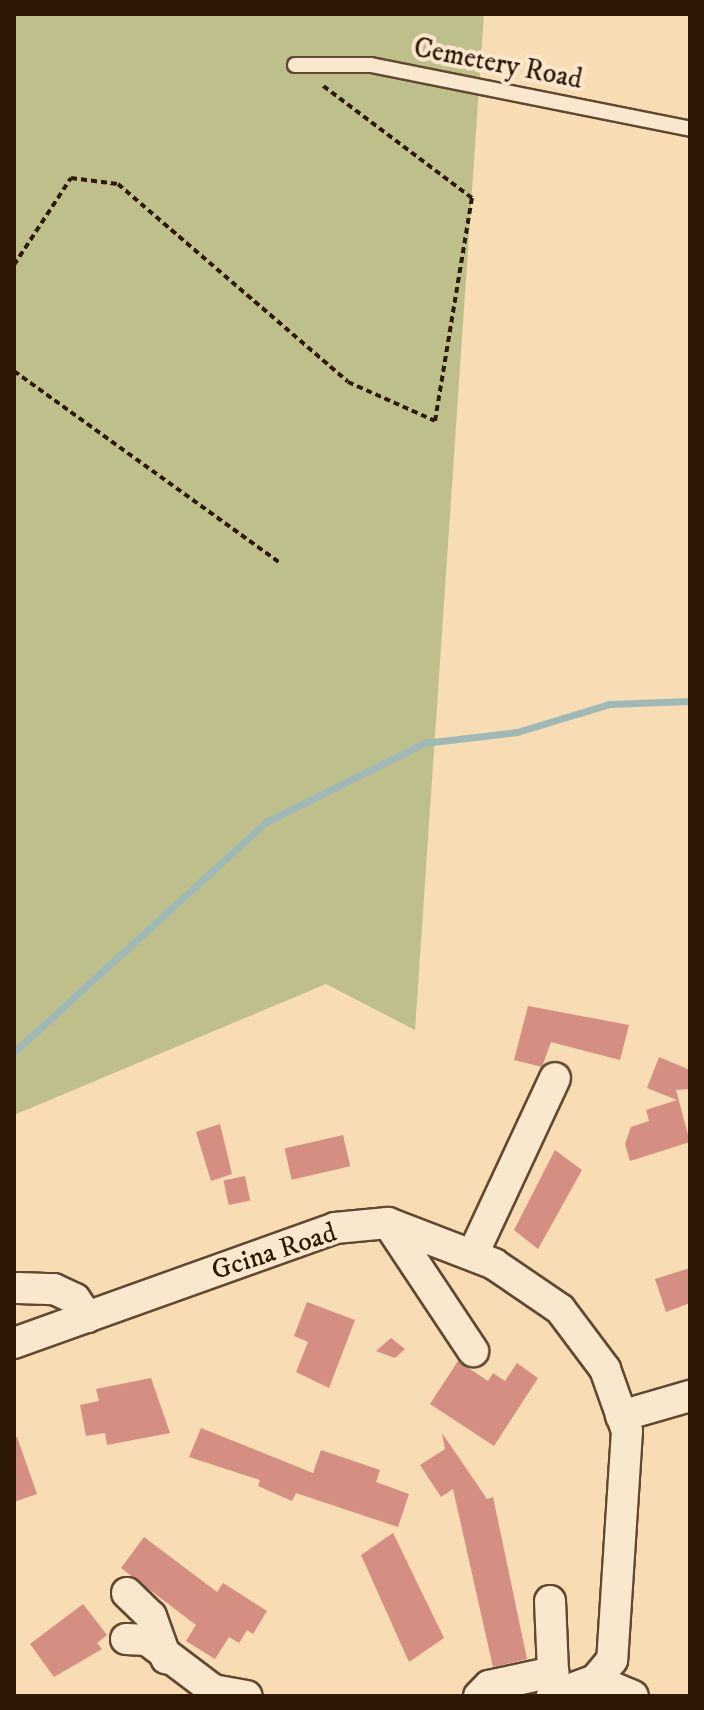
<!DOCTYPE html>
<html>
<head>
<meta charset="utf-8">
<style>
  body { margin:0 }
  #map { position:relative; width:704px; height:1710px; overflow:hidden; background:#f7dcb4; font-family:"IM FELL DW Pica",serif }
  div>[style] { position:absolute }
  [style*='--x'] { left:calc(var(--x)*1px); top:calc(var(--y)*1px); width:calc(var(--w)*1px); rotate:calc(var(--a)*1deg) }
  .green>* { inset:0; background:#bfbf8b }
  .stream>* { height:7px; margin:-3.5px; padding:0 3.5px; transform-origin:3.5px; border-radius:3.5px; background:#9fb9b6 }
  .building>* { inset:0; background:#d58f82; transform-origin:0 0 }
  .path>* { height:4px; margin-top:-2px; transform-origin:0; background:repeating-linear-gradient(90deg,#2e1705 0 6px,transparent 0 10px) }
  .roads { filter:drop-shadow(2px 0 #604831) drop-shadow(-2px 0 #604831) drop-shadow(0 2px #604831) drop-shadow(0 -2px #604831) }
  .service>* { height:14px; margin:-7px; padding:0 7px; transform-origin:7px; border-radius:7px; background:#fae8ce }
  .minor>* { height:30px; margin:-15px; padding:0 15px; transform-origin:15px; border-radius:15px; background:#fae8ce }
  span { translate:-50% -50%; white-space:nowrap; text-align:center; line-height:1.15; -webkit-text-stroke:8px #fae8ce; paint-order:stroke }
  .street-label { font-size:28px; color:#2e1705 }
  .frame { position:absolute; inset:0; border:16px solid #2e1705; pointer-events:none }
</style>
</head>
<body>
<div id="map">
  <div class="green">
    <div style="clip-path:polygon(14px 14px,484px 14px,415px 1030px,326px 984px,14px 1115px)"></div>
  </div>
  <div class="stream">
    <div style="--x:14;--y:1052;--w:341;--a:-42.4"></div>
    <div style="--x:266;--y:822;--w:177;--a:-26.6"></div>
    <div style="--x:424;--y:743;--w:94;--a:-6.7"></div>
    <div style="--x:517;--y:732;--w:97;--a:-16.8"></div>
    <div style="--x:610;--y:704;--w:80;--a:-2.1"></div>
  </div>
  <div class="building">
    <div style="clip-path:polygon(528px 1006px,629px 1025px,620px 1060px,551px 1042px,542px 1067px,514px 1060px)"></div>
    <div style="clip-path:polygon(659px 1057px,690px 1070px,690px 1089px,676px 1090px,690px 1142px,630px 1161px,625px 1144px,631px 1127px,649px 1121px,646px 1110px,677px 1100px,647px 1088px)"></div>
    <div style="clip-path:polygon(220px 1124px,232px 1174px,211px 1181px,196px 1132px)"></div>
    <div style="left:343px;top:1135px;width:32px;height:60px;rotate:77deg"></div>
    <div style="clip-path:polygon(555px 1150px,582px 1170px,538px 1249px,514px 1230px)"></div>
    <div style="left:245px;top:1176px;width:25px;height:22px;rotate:78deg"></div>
    <div style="clip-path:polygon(690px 1268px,690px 1303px,666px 1312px,655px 1279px)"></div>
    <div style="clip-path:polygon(307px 1302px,355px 1320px,329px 1388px,296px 1372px,308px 1342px,294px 1336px)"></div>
    <div style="clip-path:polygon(391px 1338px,405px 1349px,395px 1358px,376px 1351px)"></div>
    <div style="clip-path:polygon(458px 1361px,488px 1381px,493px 1373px,505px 1381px,517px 1363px,538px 1378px,494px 1446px,430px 1404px)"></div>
    <div style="clip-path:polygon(151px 1378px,170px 1433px,107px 1445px,105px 1433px,86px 1436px,80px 1405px,99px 1401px,96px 1389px)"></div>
    <div style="clip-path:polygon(201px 1428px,313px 1473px,321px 1450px,380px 1470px,376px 1482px,409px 1494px,398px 1527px,296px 1493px,292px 1501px,258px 1486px,260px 1480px,189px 1457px)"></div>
    <div style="clip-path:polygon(442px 1433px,487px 1499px,493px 1497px,527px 1659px,493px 1667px,453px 1489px,441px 1497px,420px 1465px,445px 1449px)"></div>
    <div style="clip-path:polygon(17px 1437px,37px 1494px,14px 1502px,14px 1438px)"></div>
    <div style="clip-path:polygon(393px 1533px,444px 1638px,409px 1662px,361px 1555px)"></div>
    <div style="clip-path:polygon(144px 1537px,217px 1592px,223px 1583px,267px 1611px,253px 1634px,247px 1630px,239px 1643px,229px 1637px,215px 1659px,186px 1641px,196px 1625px,121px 1568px)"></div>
    <div style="clip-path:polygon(83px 1604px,107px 1635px,97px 1643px,102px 1649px,54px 1677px,30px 1644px)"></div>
  </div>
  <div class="path">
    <div style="--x:14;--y:265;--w:104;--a:-56.8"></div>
    <div style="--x:71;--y:178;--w:47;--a:7.3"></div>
    <div style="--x:118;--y:184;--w:303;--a:40.7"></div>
    <div style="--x:348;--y:382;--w:95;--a:24.1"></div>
    <div style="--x:435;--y:421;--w:226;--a:-80.6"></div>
    <div style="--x:472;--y:198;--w:188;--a:-143"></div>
    <div style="--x:14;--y:371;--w:328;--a:35.8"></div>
  </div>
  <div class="roads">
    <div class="service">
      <div style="--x:295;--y:65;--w:76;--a:0"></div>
      <div style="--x:371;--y:65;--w:325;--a:11.3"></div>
    </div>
    <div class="minor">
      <div style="--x:388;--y:1223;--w:154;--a:56.4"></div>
      <div style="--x:473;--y:1254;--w:194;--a:-65"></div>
      <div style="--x:18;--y:1288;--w:36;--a:2"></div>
      <div style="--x:54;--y:1289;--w:23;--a:25"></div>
      <div style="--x:75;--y:1299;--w:22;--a:56"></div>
      <div style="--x:14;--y:1343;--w:341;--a:-19.7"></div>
      <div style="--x:335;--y:1228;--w:53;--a:-5.4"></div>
      <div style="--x:388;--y:1223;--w:114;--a:21.1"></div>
      <div style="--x:494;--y:1264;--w:80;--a:34.3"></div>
      <div style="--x:560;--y:1309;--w:75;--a:53.1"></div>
      <div style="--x:605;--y:1369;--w:66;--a:70.5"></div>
      <div style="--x:627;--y:1431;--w:229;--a:93.7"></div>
      <div style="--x:612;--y:1660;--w:26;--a:130"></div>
      <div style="--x:595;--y:1680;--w:46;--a:159.6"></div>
      <div style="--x:621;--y:1416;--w:72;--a:-16.2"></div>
      <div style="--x:127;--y:1593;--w:33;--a:44"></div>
      <div style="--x:151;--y:1616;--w:45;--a:70.3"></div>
      <div style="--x:126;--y:1639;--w:21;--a:3"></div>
      <div style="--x:147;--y:1640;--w:83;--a:37.1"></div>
      <div style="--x:213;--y:1690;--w:34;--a:10"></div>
      <div style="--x:595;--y:1680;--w:41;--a:22.8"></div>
      <div style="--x:479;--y:1696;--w:14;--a:-45"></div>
      <div style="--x:489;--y:1686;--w:66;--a:-12.3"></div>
      <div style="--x:553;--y:1672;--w:71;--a:-92.4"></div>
    </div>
  </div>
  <div class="street-label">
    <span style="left:498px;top:64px;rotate:11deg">Cemetery Road</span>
    <span style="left:274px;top:1252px;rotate:-18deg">Gcina Road</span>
  </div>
  <div class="frame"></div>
</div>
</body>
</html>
